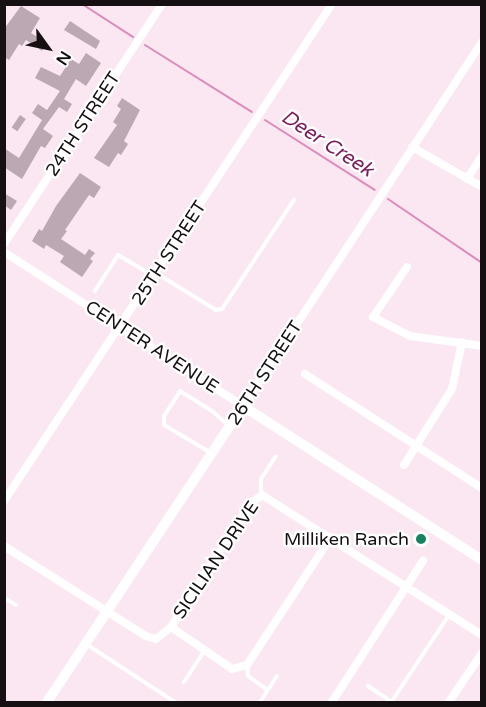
<!DOCTYPE html>
<html>
<head>
<meta charset="utf-8">
<style>
  body { margin:0 }
  #map { position:relative; width:486px; height:707px; overflow:hidden; background:#fae7f1; font-family:"Varela Round",sans-serif }
  div>[style] { position:absolute }
  [style*='--x'] { left:calc(var(--x)*1px); top:calc(var(--y)*1px); width:calc(var(--w)*1px); rotate:calc(var(--a)*1deg) }
  .stream>* { height:2px; margin:-1px; padding:0 1px; transform-origin:1px; border-radius:1px; background:#dc8bba }
  .building>* { inset:0; background:#bba8b2; transform-origin:0 0 }
  .lane>* { height:4px; margin:-2px; padding:0 2px; transform-origin:2px; border-radius:2px; background:#fff }
  .street>* { height:8px; margin:-4px; padding:0 4px; transform-origin:4px; border-radius:4px; background:#fff }
  .secondary>* { height:10px; margin:-5px; padding:0 5px; transform-origin:5px; border-radius:5px; background:#fff }
  .dots>* { width:16px; height:16px; translate:-50% -50%; box-sizing:border-box; border:3px solid #fff; border-radius:50% }
  span { translate:-50% -50%; white-space:nowrap; text-align:center; line-height:1.15; -webkit-text-stroke:5px #fff; paint-order:stroke }
  .street-label { font-size:18px; color:#161013 }
  .poi-label { font-size:18px; color:#161013 }
  .right { translate:-100% -50%; text-align:right }
  .water-label { font-size:20px; color:#7c1c5c; font-style:italic }
  .frame { position:absolute; inset:0; border:6px solid #161013; pointer-events:none }
  .north { position:absolute; left:18px; top:18px; width:60px; height:60px; -webkit-text-stroke:4px #fff; paint-order:stroke; rotate:123deg; font-size:16px; font-weight:700; line-height:24px; text-align:center; color:#161013 }
  .north::after { content:''; display:block; margin:auto; width:21px; height:27px; background:#161013; clip-path:polygon(50% 0,100% 100%,50% 72%,0 100%) }
</style>
</head>
<body>
<div id="map">
  <div class="stream">
    <div style="--x:82;--y:4;--w:61;--a:32.9"></div>
    <div style="--x:145;--y:45;--w:126;--a:32.1"></div>
    <div style="--x:265;--y:120;--w:130;--a:32.5"></div>
    <div style="--x:388;--y:199;--w:114;--a:34.2"></div>
  </div>
  <div class="building">
    <div style="clip-path:polygon(21px 6px,40px 18px,31px 33px,47px 43px,42px 51px,26px 40px,22px 46px,19px 44px,9px 60px,4px 57px,4px 29px)"></div>
    <div style="clip-path:polygon(70px 21px,100px 41px,96px 49px,64px 30px)"></div>
    <div style="clip-path:polygon(86px 53px,101px 63px,86px 86px,76px 79px,64px 99px,72px 104px,67px 112px,59px 107px,43px 129px,53px 136px,45px 148px,41px 146px,22px 179px,4px 167px,4px 148px,19px 158px,42px 120px,32px 113px,38px 104px,47px 110px,60px 91px,35px 78px,41px 67px,60px 76px,71px 59px,79px 64px)"></div>
    <div style="clip-path:polygon(122px 98px,140px 110px,124px 141px,128px 144px,121px 155px,118px 153px,109px 167px,94px 158px,117px 125px,113px 122px,121px 109px,117px 106px)"></div>
    <div style="left:20px;top:115px;width:7px;height:15px;rotate:34deg"></div>
    <div style="clip-path:polygon(80px 173px,101px 187px,94px 198px,89px 195px,65px 230px,67px 231px,61px 239px,85px 255px,89px 249px,95px 253px,90px 259px,93px 261px,82px 277px,60px 262px,64px 256px,46px 245px,44px 249px,32px 241px,39px 229px,42px 231px,56px 206px)"></div>
    <div style="clip-path:polygon(4px 193px,17px 201px,11px 210px,4px 205px)"></div>
  </div>
  <div class="lane">
    <div style="--x:156;--y:273;--w:70;--a:31.7"></div>
    <div style="--x:216;--y:310;--w:6;--a:-9"></div>
    <div style="--x:222;--y:309;--w:131;--a:-56.6"></div>
    <div style="--x:95;--y:291;--w:43;--a:-57.4"></div>
    <div style="--x:118;--y:255;--w:42;--a:30.3"></div>
    <div style="--x:211;--y:453;--w:55;--a:-149.2"></div>
    <div style="--x:164;--y:425;--w:9;--a:-90"></div>
    <div style="--x:164;--y:416;--w:30;--a:-57"></div>
    <div style="--x:180;--y:391;--w:38;--a:32"></div>
    <div style="--x:212;--y:411;--w:23;--a:41"></div>
    <div style="--x:261;--y:494;--w:15;--a:-90"></div>
    <div style="--x:261;--y:479;--w:27;--a:-57"></div>
    <div style="--x:4;--y:598;--w:14;--a:30"></div>
    <div style="--x:86;--y:644;--w:106;--a:33.1"></div>
    <div style="--x:247;--y:665;--w:11;--a:85"></div>
    <div style="--x:248;--y:676;--w:24;--a:35"></div>
    <div style="--x:184;--y:682;--w:37;--a:-57"></div>
    <div style="--x:368;--y:686;--w:29;--a:34"></div>
    <div style="--x:392;--y:701;--w:103;--a:-56.5"></div>
    <div style="--x:260;--y:702;--w:31;--a:-57"></div>
  </div>
  <div class="street">
    <div style="--x:412;--y:147;--w:81;--a:29.7"></div>
    <div style="--x:467;--y:179;--w:27;--a:-57"></div>
    <div style="--x:4;--y:244;--w:287;--a:-56.6"></div>
    <div style="--x:4;--y:252;--w:284;--a:32.8"></div>
    <div style="--x:243;--y:406;--w:435;--a:-56.7"></div>
    <div style="--x:407;--y:267;--w:60;--a:124.2"></div>
    <div style="--x:373;--y:317;--w:42;--a:27.2"></div>
    <div style="--x:410;--y:336;--w:73;--a:7.9"></div>
    <div style="--x:305;--y:374;--w:211;--a:32.8"></div>
    <div style="--x:404;--y:465;--w:90;--a:-57.7"></div>
    <div style="--x:452;--y:389;--w:48;--a:-78"></div>
    <div style="--x:4;--y:501;--w:595;--a:-56.58"></div>
    <div style="--x:4;--y:546;--w:168;--a:32.4"></div>
    <div style="--x:146;--y:636;--w:10;--a:17"></div>
    <div style="--x:156;--y:639;--w:19;--a:-39"></div>
    <div style="--x:171;--y:627;--w:146;--a:-57.3"></div>
    <div style="--x:250;--y:504;--w:15;--a:-37"></div>
    <div style="--x:262;--y:495;--w:261;--a:32.5"></div>
    <div style="--x:171;--y:627;--w:74;--a:34.5"></div>
    <div style="--x:232;--y:669;--w:16;--a:-15"></div>
    <div style="--x:247;--y:665;--w:153;--a:-56.7"></div>
    <div style="--x:332;--y:702;--w:168;--a:-57.2"></div>
    <div style="--x:449;--y:702;--w:59;--a:-56"></div>
  </div>
  <div class="secondary">
    <div style="--x:47;--y:702;--w:355;--a:-56.5"></div>
    <div style="--x:243;--y:406;--w:284;--a:32.8"></div>
  </div>
  <div class="dots">
    <div style="left:421px;top:539px;background:#17825f"></div>
  </div>
  <div class="street-label">
    <span style="left:83px;top:124px;rotate:-57deg">24TH STREET</span>
    <span style="left:169px;top:253px;rotate:-57deg">25TH STREET</span>
    <span style="left:152px;top:347px;rotate:33deg">CENTER AVENUE</span>
    <span style="left:265px;top:373px;rotate:-57deg">26TH STREET</span>
    <span style="left:216px;top:560px;rotate:-56deg">SICILIAN DRIVE</span>
  </div>
  <div class="poi-label">
    <span class="right" style="left:409px;top:539px">Milliken Ranch</span>
  </div>
  <div class="water-label">
    <span style="left:327px;top:144px;rotate:33deg">Deer Creek</span>
  </div>
  <div class="frame"></div>
  <div class="north">N</div>
</div>
</body>
</html>
